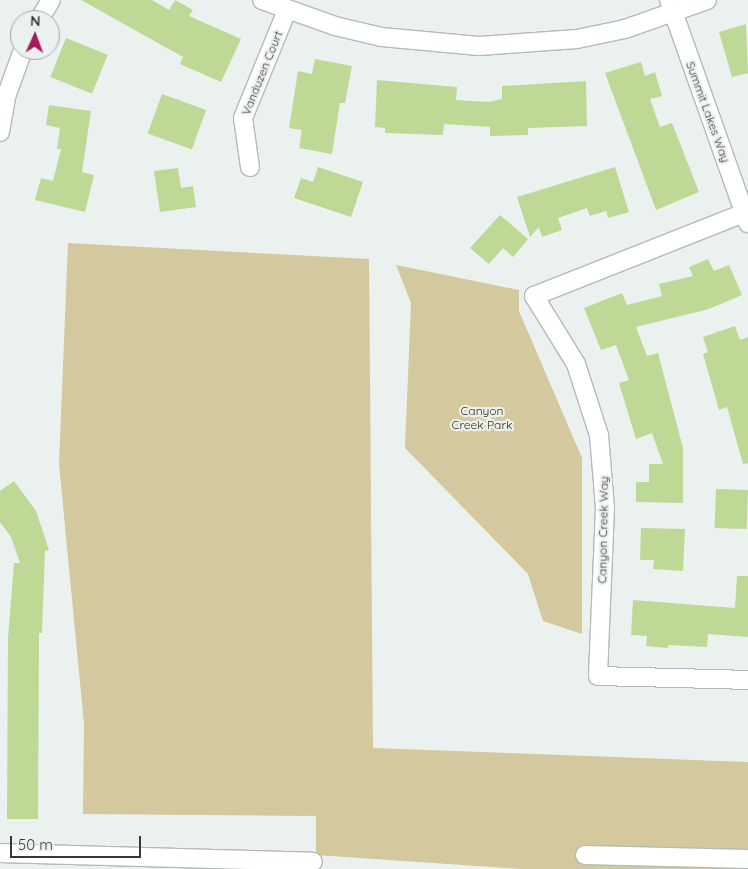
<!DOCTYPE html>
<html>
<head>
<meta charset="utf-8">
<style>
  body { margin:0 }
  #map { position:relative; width:748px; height:869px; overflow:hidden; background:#ebf1ee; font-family:Quicksand,sans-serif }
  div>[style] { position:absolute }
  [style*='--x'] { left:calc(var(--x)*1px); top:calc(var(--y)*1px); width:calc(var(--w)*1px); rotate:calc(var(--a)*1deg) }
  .green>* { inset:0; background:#d4c99e }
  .building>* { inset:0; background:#bed996; transform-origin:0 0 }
  .roads { filter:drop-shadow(1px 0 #b4bab6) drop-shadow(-1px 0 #b4bab6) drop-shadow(0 1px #b4bab6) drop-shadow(0 -1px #b4bab6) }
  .minor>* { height:18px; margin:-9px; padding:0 9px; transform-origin:9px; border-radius:9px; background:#fff }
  span { translate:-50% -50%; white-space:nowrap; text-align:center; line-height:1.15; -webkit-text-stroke:4.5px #ebf1ee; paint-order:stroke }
  .street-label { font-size:12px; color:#373938 }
  .park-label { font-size:12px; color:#352c0c }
  .north { position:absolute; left:10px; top:10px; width:50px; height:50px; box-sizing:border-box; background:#ebf1ee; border:1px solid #a3a7a5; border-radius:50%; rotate:2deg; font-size:14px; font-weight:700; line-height:20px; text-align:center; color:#373938 }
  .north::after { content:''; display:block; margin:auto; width:18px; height:22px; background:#a6195c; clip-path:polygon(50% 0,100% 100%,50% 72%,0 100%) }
  .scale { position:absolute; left:10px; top:836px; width:131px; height:22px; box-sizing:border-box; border:2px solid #373938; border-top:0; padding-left:6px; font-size:15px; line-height:18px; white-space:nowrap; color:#373938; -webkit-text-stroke:4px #ebf1ee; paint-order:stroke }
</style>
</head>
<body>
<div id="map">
  <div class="green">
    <div style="clip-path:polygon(68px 243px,369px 259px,373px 748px,748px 762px,748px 869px,521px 869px,316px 855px,316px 816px,83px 814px,84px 724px,59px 464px)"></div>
    <div style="clip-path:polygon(396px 265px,519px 290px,519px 311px,582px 458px,582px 634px,543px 621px,528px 574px,405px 448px,411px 303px)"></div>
  </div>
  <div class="building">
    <div style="clip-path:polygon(81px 0,152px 0,169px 10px,175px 0,193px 10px,189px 16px,241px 39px,221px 82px,180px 64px,183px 57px)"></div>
    <div style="clip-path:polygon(746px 24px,748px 73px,732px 77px,719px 32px)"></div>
    <div style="left:66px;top:38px;width:45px;height:42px;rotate:22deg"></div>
    <div style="clip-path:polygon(315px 59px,352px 66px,345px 103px,340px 103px,332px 154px,299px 148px,302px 130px,289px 128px,298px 71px,312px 74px)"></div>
    <div style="clip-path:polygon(641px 62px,645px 76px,655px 72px,662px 96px,650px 99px,660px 127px,672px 123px,699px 192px,656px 210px,605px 73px)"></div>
    <div style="clip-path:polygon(377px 80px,457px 87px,456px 100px,489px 102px,502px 99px,502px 86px,586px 81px,587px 126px,528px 128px,528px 135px,490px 136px,490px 127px,444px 124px,443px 135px,385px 133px,385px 128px,375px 127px)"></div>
    <div style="left:162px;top:94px;width:47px;height:42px;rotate:20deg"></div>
    <div style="clip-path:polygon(49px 105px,91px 111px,82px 172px,94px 175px,85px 212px,35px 200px,41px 178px,53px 181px,61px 149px,57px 149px,60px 128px,46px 125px)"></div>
    <div style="clip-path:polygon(318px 167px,363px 182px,351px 217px,294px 198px,301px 178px,313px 182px)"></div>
    <div style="clip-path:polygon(615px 167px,629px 212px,608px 218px,606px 211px,590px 216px,587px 208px,558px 218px,562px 230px,542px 237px,539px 227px,530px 237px,517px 197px)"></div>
    <div style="clip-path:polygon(178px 168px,181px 188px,193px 186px,196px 207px,160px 212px,154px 171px)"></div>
    <div style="clip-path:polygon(500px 215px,528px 239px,513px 257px,503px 248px,489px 264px,470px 248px)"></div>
    <div style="clip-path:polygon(708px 259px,714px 271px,729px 265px,742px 295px,709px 309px,636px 327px,647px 356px,658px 353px,683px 448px,683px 503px,636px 502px,636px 482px,649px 482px,649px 464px,663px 464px,652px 433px,636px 439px,619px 383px,629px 380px,616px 345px,601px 350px,584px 308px,622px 293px,627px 305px,662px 296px,659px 284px,693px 276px,689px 267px)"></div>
    <div style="clip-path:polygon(735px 326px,740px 340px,748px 337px,748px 463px,743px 464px,727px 407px,719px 410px,703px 354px,708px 352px,703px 337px)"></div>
    <div style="clip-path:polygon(14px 481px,36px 511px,49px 550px,45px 551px,42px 633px,39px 633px,38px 819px,7px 819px,8px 638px,14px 563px,20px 563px,11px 537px,0 522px,0 491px)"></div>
    <div style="left:716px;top:489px;width:32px;height:39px;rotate:2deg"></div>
    <div style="clip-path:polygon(641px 528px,685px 529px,683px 571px,653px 569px,654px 560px,640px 560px)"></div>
    <div style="clip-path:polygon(737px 576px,748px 576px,748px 637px,708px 634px,707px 647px,668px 645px,668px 648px,646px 646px,647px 636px,631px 635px,633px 600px,735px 608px)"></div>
  </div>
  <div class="roads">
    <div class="minor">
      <div style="--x:262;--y:0;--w:77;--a:19.6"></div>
      <div style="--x:335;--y:26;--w:48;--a:13.2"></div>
      <div style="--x:382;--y:37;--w:97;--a:5.3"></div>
      <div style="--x:479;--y:46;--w:98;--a:-4.1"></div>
      <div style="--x:577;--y:39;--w:49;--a:-11.8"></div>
      <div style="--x:625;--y:29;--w:87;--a:-19.5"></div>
      <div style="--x:669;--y:0;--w:237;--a:70.5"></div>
      <div style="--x:39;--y:20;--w:23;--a:-59"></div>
      <div style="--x:0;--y:132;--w:39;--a:-80"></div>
      <div style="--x:7;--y:94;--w:47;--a:-70"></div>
      <div style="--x:250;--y:167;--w:49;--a:-98.1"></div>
      <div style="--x:243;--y:118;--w:117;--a:-67.8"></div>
      <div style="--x:744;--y:213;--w:226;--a:158.4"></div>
      <div style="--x:534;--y:296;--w:80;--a:58.3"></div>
      <div style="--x:576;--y:364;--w:75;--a:72.1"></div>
      <div style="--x:599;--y:435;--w:73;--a:85.3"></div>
      <div style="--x:605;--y:508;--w:168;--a:92.4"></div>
      <div style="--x:598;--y:676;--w:150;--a:1.5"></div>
      <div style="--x:0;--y:853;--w:313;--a:1.6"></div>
      <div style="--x:585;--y:855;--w:163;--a:1.4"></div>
    </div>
  </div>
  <div class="street-label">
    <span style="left:262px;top:73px;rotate:-68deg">Vanduzen Court</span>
    <span style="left:708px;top:112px;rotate:70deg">Summit Lakes Way</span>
    <span style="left:603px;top:530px;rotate:-89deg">Canyon Creek Way</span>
  </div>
  <div class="park-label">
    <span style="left:482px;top:418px">Canyon<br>Creek Park</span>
  </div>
  <div class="north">N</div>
  <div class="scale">50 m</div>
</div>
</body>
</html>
